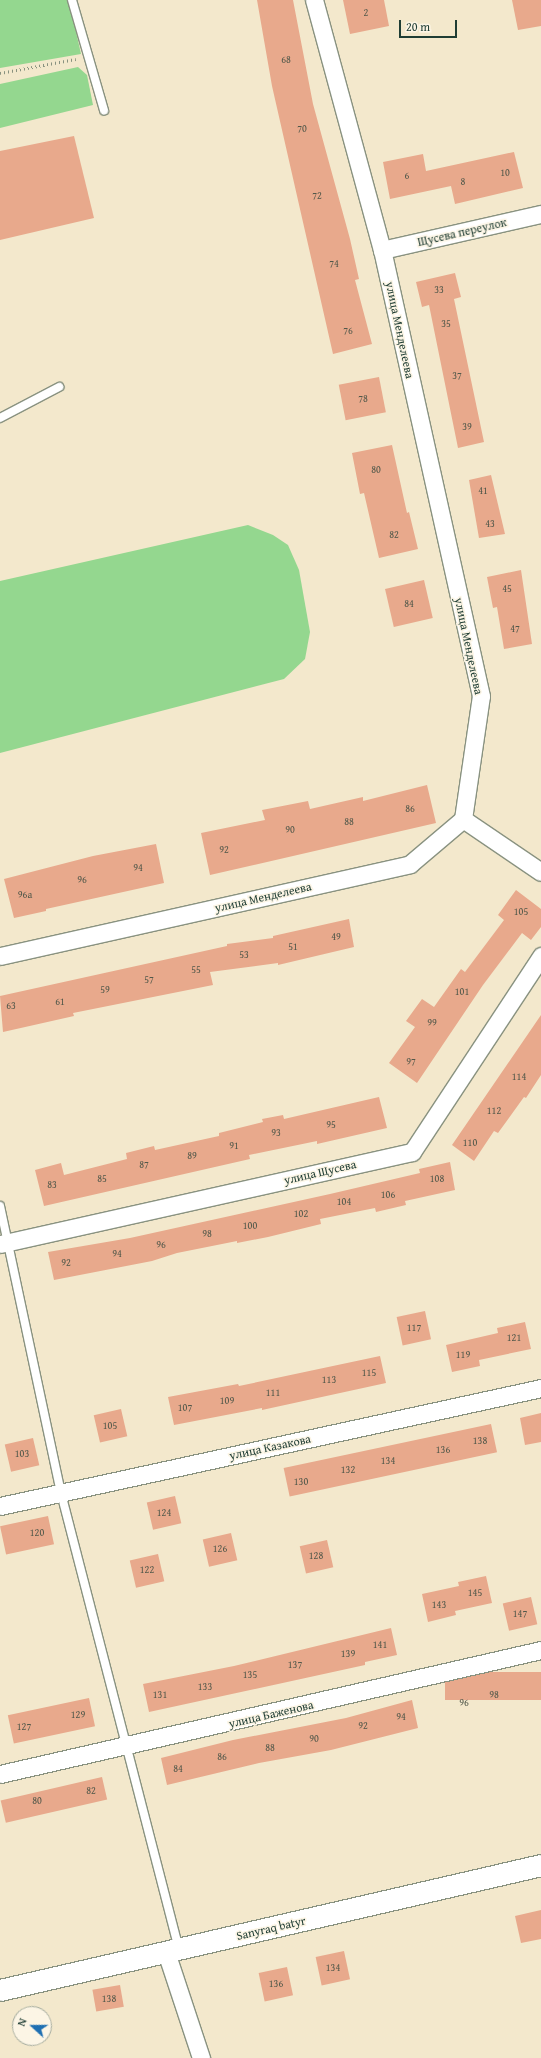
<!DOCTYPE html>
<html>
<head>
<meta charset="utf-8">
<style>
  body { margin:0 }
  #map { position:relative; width:541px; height:2058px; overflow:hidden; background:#f3e8cc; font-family:"Gentium Book Plus",serif }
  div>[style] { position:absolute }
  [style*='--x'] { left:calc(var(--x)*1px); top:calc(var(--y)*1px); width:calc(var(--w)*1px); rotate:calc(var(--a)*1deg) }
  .green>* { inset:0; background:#94d78f }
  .building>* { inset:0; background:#e8a98c; transform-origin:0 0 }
  .path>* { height:2.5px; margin-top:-1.25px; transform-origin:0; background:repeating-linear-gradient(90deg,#899280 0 1px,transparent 0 4px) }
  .roads { filter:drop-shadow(1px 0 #899280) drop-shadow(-1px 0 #899280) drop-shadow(0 1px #899280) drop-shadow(0 -1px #899280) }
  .service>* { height:8px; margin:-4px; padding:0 4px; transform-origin:4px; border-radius:4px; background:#fff }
  .minor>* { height:17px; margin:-8.5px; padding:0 8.5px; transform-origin:8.5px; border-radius:8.5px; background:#fff }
  .tertiary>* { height:21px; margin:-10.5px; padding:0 10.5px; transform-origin:10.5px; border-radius:10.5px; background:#fff }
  span { translate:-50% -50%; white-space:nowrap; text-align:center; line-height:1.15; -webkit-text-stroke:3px #fcf5e5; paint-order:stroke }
  .number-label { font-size:10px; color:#51584a }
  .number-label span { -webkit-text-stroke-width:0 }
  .street-label { font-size:12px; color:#1f3d34 }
  .north { position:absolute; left:12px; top:2006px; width:40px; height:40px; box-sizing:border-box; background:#fcf5e5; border:1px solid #a4ab9e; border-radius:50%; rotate:291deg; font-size:11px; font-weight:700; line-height:16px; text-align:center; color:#1f3d34 }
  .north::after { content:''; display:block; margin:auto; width:14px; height:18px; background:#1f6fb2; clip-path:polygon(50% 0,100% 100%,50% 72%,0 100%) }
  .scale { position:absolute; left:399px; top:20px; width:58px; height:18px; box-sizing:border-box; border:2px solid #1f3d34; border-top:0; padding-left:5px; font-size:12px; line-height:14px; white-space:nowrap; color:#1f3d34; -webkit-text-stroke:3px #fcf5e5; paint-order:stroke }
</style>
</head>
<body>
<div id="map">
  <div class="green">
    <div style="clip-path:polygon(0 0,69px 0,81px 54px,0 68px)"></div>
    <div style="clip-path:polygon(78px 67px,87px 75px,93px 105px,0 128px,0 84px)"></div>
    <div style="clip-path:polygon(248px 525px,273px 535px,288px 545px,299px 570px,310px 632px,305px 659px,284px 679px,0 753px,0 581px)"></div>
  </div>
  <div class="building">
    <div style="clip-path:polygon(257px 0,293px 0,313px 104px,350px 239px,359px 279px,355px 280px,372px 344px,333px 354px,272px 86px)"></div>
    <div style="clip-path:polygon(343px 0,384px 0,389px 26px,350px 34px)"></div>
    <div style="clip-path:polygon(512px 0,541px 0,541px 26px,518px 30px)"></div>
    <div style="clip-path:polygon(74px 136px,94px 218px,0 240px,0 151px)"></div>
    <div style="clip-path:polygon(514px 152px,523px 188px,455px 204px,451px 186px,390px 199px,383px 162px,423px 154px,426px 171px)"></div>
    <div style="clip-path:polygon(455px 273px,461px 297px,454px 299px,484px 442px,458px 448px,429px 305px,422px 307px,416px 282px)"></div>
    <div style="left:379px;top:377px;width:36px;height:41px;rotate:79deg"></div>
    <div style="clip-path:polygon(392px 445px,407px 513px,409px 512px,418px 549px,379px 558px,364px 493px,360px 494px,352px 453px)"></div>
    <div style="clip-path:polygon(491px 475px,505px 534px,479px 538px,469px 480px)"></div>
    <div style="clip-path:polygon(521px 570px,532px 644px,504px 649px,497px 607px,493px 608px,487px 577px)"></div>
    <div style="left:424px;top:580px;width:39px;height:40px;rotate:77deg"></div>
    <div style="clip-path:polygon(427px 785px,436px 823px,210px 875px,201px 833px,265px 820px,262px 810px,308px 801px,310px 809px,363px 797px,363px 801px)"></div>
    <div style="clip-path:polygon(156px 844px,164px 883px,46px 909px,46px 911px,14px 918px,4px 879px,93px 856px)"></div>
    <div style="clip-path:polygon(516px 890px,541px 909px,541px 927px,531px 940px,522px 933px,483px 985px,417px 1083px,389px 1063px,415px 1027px,406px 1021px,422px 999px,434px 1007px,461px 969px,465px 972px,504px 920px,498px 915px)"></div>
    <div style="clip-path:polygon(349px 919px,354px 947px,278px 965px,278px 963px,210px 972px,213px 985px,73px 1013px,74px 1016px,3px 1032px,0 996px,227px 946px,227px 944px,273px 938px,273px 936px)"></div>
    <div style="clip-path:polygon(541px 1015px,541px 1075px,526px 1098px,524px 1097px,498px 1133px,494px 1131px,474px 1161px,452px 1145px)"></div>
    <div style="clip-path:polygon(379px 1097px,387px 1128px,317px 1144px,317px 1141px,249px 1155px,250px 1159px,44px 1206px,35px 1170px,61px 1163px,64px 1175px,127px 1159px,126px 1153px,154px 1146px,155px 1150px,219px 1136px,219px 1133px,263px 1122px,262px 1119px,283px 1115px,284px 1119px)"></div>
    <div style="clip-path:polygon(450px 1162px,455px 1190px,405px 1201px,406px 1205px,376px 1212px,375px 1208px,320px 1219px,321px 1224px,268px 1237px,237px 1243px,237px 1241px,177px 1253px,152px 1261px,54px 1280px,48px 1252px,130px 1238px,330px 1194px,420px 1173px,419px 1169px)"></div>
    <div style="left:425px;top:1311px;width:29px;height:29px;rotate:78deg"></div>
    <div style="clip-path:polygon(525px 1322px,531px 1349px,479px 1360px,480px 1366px,452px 1372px,446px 1345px,498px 1333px,497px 1328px)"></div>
    <div style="clip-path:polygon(380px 1356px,386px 1383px,262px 1410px,262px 1408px,174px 1425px,168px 1397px,238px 1384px,239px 1386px)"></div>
    <div style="left:121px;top:1409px;width:28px;height:28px;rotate:77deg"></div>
    <div style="clip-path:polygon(541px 1413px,541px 1442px,525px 1445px,520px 1418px)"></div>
    <div style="left:491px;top:1424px;width:29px;height:212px;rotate:78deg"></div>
    <div style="left:33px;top:1438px;width:28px;height:29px;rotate:77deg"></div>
    <div style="left:175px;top:1496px;width:28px;height:29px;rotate:77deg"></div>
    <div style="left:48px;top:1516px;width:29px;height:49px;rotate:78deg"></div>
    <div style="left:231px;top:1533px;width:28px;height:29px;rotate:77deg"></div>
    <div style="left:327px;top:1540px;width:28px;height:28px;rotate:77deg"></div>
    <div style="left:158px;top:1554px;width:28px;height:29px;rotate:77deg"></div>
    <div style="clip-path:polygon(486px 1576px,492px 1603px,455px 1611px,456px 1615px,428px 1622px,422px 1594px,459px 1586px,458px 1582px)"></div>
    <div style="left:531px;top:1597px;width:28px;height:29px;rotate:77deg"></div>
    <div style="clip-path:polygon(391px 1628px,397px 1655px,365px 1662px,365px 1665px,149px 1712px,143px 1684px,234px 1666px)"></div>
    <div style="left:541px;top:1672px;width:28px;height:96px;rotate:90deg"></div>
    <div style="left:89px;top:1698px;width:29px;height:83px;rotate:78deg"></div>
    <div style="clip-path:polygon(412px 1700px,418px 1728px,331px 1750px,259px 1763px,167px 1785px,161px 1758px,233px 1740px,346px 1718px)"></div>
    <div style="left:102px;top:1777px;width:23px;height:104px;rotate:77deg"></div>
    <div style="clip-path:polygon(541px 1910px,541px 1939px,521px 1943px,515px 1916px)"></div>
    <div style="left:344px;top:1951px;width:29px;height:29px;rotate:78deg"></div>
    <div style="left:287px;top:1967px;width:29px;height:29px;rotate:78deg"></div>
    <div style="left:120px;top:1985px;width:22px;height:28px;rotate:80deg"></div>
  </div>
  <div class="path">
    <div style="--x:0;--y:73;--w:77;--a:-10.4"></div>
  </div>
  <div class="roads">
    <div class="service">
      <div style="--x:72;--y:0;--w:115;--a:73.8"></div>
      <div style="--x:0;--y:418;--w:67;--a:-27.7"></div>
      <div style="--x:0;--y:1206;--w:293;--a:78"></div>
      <div style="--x:61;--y:1493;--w:470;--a:75.5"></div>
    </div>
    <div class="minor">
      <div style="--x:382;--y:250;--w:163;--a:-12.8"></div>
      <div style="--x:463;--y:819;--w:94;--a:34.2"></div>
      <div style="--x:0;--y:956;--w:420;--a:-12.6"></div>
      <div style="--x:410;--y:864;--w:70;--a:-40.3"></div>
      <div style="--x:463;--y:819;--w:124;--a:-81.7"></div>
      <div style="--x:481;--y:696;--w:457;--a:-102.5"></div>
      <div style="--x:382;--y:250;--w:259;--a:-105.2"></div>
      <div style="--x:0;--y:1244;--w:422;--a:-12.6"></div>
      <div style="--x:412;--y:1152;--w:235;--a:-56.6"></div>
      <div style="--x:0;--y:1506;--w:554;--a:-12.3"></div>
      <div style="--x:0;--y:1774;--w:555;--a:-12.91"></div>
      <div style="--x:166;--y:1952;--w:112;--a:71.7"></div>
    </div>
    <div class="tertiary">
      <div style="--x:0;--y:1990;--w:555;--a:-13.01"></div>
    </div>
  </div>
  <div class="number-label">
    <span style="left:366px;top:13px">2</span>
    <span style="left:286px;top:60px">68</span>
    <span style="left:302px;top:129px">70</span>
    <span style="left:505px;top:173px">10</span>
    <span style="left:407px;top:176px">6</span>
    <span style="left:463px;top:182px">8</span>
    <span style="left:317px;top:196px">72</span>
    <span style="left:334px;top:264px">74</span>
    <span style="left:439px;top:290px">33</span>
    <span style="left:446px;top:324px">35</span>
    <span style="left:348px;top:331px">76</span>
    <span style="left:457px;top:376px">37</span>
    <span style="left:363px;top:399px">78</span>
    <span style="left:467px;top:427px">39</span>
    <span style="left:376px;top:470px">80</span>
    <span style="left:483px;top:491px">41</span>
    <span style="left:490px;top:524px">43</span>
    <span style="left:394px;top:535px">82</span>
    <span style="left:507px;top:589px">45</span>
    <span style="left:409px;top:604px">84</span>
    <span style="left:515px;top:629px">47</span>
    <span style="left:410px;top:809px">86</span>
    <span style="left:349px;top:822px">88</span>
    <span style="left:290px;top:830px">90</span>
    <span style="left:224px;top:850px">92</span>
    <span style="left:138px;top:868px">94</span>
    <span style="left:82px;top:880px">96</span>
    <span style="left:25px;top:895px">96а</span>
    <span style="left:521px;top:912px">105</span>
    <span style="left:336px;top:937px">49</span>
    <span style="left:293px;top:947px">51</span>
    <span style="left:244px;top:955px">53</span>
    <span style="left:196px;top:970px">55</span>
    <span style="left:149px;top:980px">57</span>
    <span style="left:105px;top:990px">59</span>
    <span style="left:462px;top:992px">101</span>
    <span style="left:60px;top:1002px">61</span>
    <span style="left:11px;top:1006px">63</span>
    <span style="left:432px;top:1023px">99</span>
    <span style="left:411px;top:1062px">97</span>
    <span style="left:519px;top:1077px">114</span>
    <span style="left:494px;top:1111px">112</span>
    <span style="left:331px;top:1125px">95</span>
    <span style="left:276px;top:1133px">93</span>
    <span style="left:470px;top:1143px">110</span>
    <span style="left:234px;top:1146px">91</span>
    <span style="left:192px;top:1156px">89</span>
    <span style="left:144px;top:1165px">87</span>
    <span style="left:102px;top:1179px">85</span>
    <span style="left:437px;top:1179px">108</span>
    <span style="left:52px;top:1185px">83</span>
    <span style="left:388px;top:1195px">106</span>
    <span style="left:344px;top:1202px">104</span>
    <span style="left:301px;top:1214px">102</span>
    <span style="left:250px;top:1226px">100</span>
    <span style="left:207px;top:1234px">98</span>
    <span style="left:161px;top:1245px">96</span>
    <span style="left:117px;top:1254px">94</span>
    <span style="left:66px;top:1263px">92</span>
    <span style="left:414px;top:1328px">117</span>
    <span style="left:514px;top:1338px">121</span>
    <span style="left:463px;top:1355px">119</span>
    <span style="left:369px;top:1373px">115</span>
    <span style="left:329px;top:1380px">113</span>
    <span style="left:273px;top:1393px">111</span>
    <span style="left:227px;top:1401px">109</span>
    <span style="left:185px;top:1408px">107</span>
    <span style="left:110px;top:1426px">105</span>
    <span style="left:480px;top:1441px">138</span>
    <span style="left:443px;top:1450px">136</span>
    <span style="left:22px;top:1454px">103</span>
    <span style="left:388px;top:1461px">134</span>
    <span style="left:348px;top:1470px">132</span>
    <span style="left:301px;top:1482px">130</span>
    <span style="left:164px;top:1513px">124</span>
    <span style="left:37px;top:1533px">120</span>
    <span style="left:220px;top:1549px">126</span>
    <span style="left:316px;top:1556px">128</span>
    <span style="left:147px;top:1570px">122</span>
    <span style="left:475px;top:1593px">145</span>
    <span style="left:439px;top:1605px">143</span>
    <span style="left:520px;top:1614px">147</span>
    <span style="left:380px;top:1645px">141</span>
    <span style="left:348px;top:1654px">139</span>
    <span style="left:295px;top:1665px">137</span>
    <span style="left:250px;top:1675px">135</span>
    <span style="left:205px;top:1687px">133</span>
    <span style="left:160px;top:1695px">131</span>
    <span style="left:494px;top:1695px">98</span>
    <span style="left:464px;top:1703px">96</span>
    <span style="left:78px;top:1715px">129</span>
    <span style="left:401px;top:1717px">94</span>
    <span style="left:363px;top:1726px">92</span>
    <span style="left:24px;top:1727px">127</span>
    <span style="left:314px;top:1739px">90</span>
    <span style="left:270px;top:1748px">88</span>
    <span style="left:222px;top:1757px">86</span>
    <span style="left:178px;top:1769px">84</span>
    <span style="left:91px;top:1791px">82</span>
    <span style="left:37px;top:1801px">80</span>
    <span style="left:333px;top:1968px">134</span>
    <span style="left:276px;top:1984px">136</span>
    <span style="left:109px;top:1999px">138</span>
  </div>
  <div class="street-label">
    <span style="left:462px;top:232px;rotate:-13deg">Щусева переулок</span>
    <span style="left:400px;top:330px;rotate:78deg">улица Менделеева</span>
    <span style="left:469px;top:646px;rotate:78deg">улица Менделеева</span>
    <span style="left:263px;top:897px;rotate:-13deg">улица Менделеева</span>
    <span style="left:320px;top:1172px;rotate:-13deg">улица Щусева</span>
    <span style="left:270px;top:1447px;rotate:-12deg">улица Казакова</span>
    <span style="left:271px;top:1714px;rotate:-13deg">улица Баженова</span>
    <span style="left:271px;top:1928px;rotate:-13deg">Sanyraq batyr</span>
  </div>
  <div class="north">N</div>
  <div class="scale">20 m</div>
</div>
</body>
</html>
